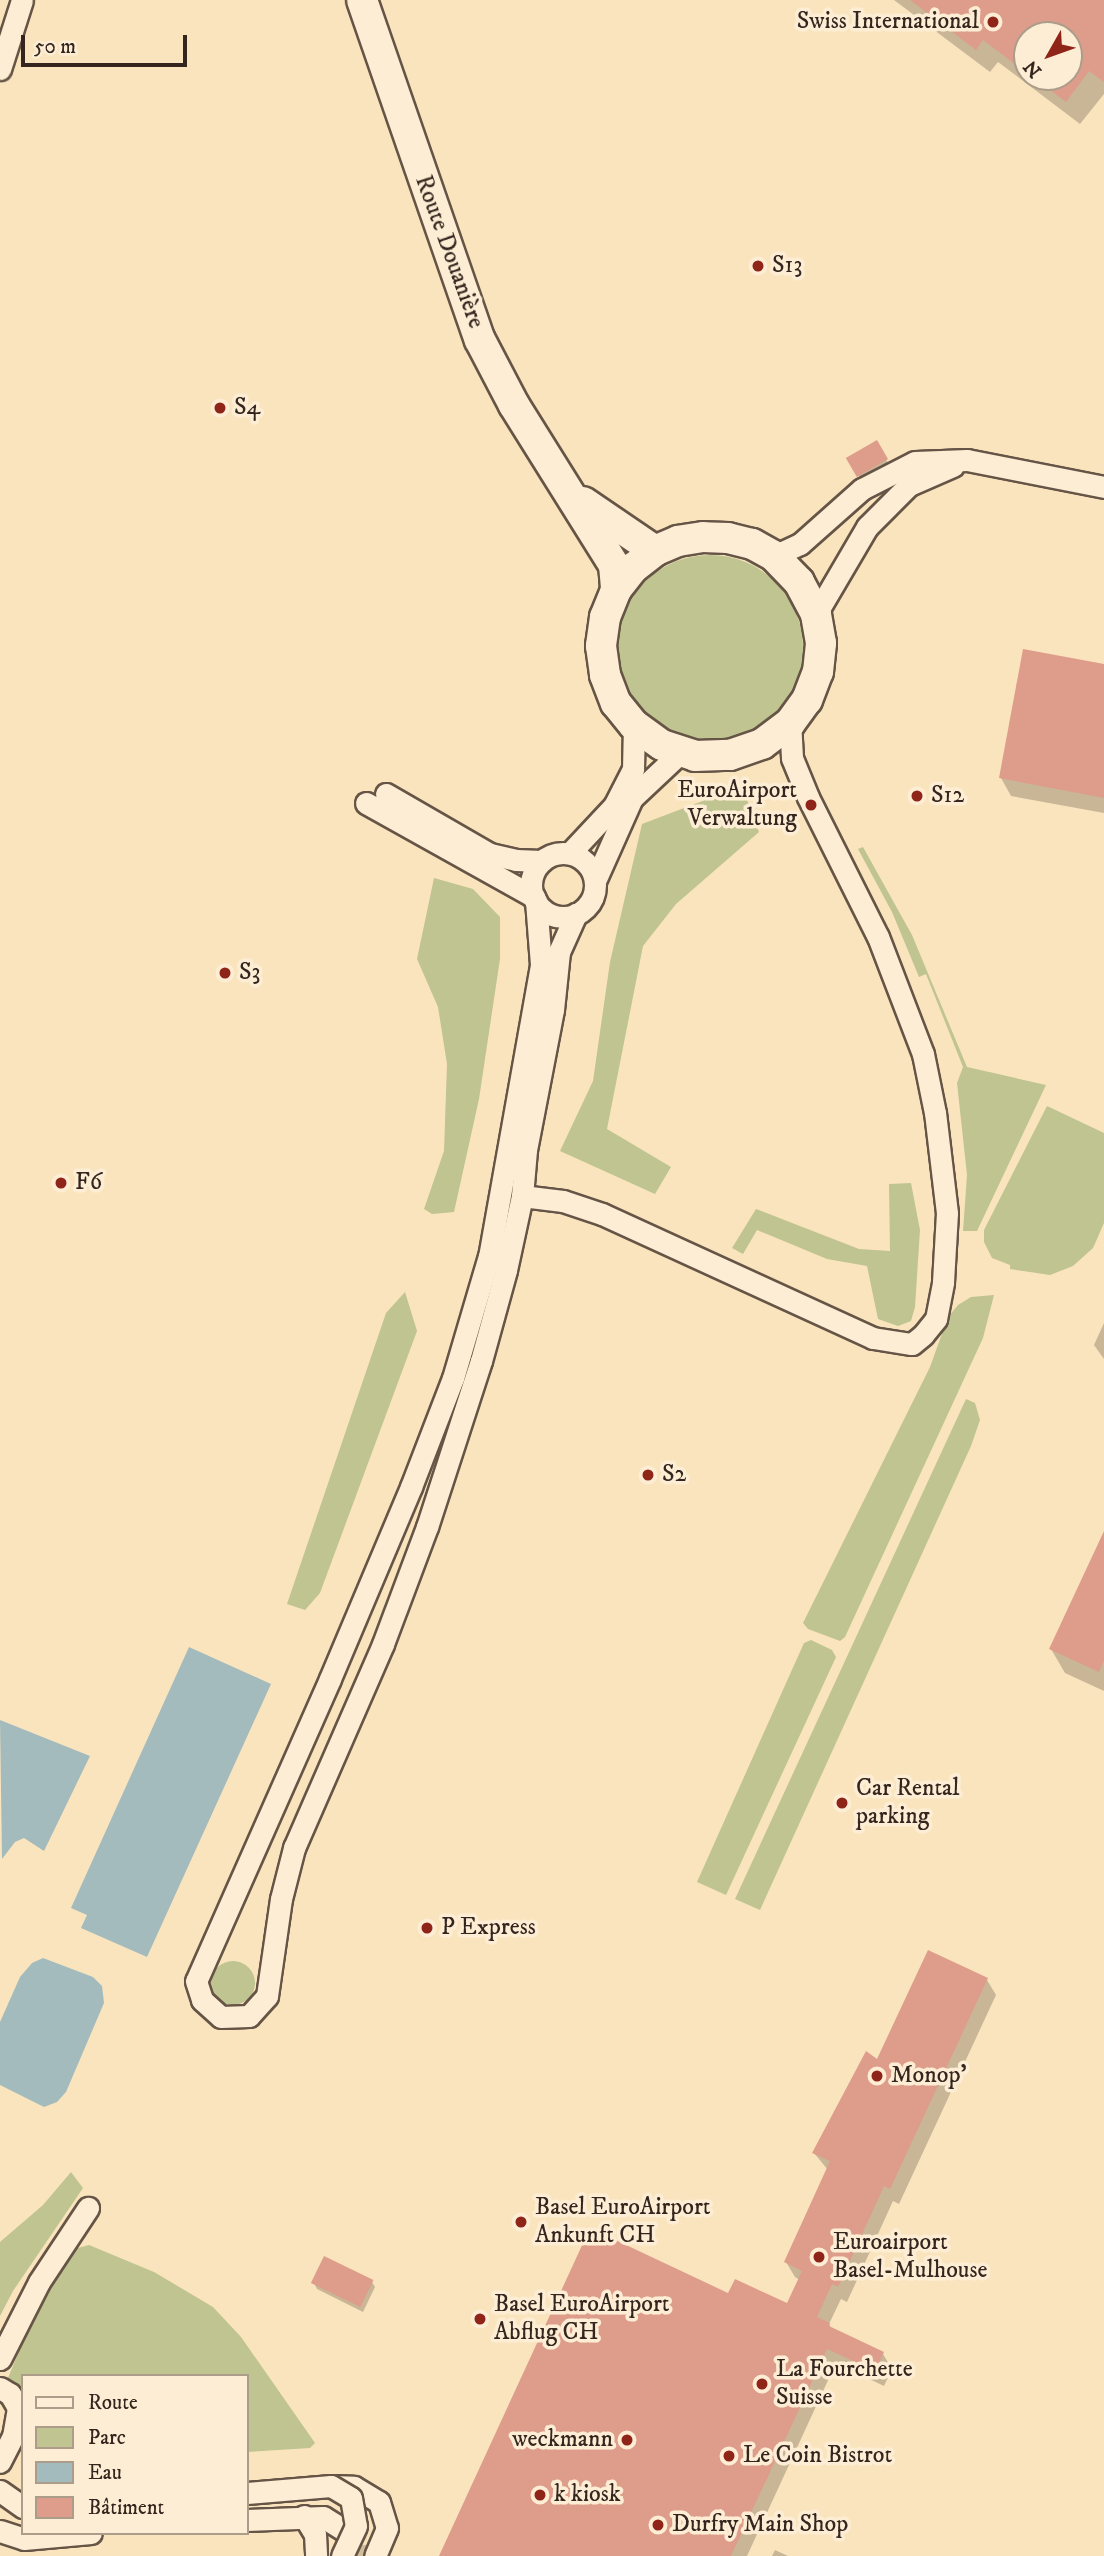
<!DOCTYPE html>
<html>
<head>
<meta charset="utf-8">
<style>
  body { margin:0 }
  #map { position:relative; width:1104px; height:2556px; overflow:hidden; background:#fae4bd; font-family:"IM FELL DW Pica",serif }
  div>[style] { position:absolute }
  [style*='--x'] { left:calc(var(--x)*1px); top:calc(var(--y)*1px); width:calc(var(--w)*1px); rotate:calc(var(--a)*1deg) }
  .green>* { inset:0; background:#bfc490 }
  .round { border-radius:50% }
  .water>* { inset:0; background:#a4bbbd }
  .shadow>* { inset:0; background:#0003; transform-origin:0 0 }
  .building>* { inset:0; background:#de9c8b; transform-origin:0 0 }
  .street-tunnel>* { height:21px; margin-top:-10.5px; transform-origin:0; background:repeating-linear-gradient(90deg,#d2be9d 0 21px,transparent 0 31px) }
  .roads { filter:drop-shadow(2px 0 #665546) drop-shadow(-2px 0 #665546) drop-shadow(0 2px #665546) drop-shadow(0 -2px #665546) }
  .street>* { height:21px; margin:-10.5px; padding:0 10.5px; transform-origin:10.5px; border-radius:10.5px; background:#fcedd4 }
  .street>.ring { margin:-10.5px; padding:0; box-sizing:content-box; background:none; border:21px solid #fcedd4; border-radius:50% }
  .secondary>* { height:30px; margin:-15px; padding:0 15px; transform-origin:15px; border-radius:15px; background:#fcedd4 }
  .bridges { filter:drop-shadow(2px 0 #665546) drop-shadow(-2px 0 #665546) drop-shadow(0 2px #665546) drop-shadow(0 -2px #665546) }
  .street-bridge>* { height:21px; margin:-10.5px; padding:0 10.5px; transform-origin:10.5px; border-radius:10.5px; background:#fcedd4 }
  .dots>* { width:19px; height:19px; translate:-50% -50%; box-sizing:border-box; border:4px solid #fcedd4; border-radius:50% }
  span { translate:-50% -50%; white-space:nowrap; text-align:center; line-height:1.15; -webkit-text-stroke:7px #fcedd4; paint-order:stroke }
  .poi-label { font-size:24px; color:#34251e }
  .right { translate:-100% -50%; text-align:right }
  .left { translate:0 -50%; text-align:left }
  .street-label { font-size:24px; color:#34251e }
  .legend { position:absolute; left:21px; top:2374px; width:228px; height:161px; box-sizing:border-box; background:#fcedd4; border:2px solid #ac9d8b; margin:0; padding:9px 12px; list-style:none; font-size:21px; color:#34251e }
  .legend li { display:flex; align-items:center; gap:14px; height:35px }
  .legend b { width:35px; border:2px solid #ac9d8b }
  .north { position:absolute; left:1013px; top:21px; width:70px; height:70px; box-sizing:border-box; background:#fcedd4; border:2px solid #ac9d8b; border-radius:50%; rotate:230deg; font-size:19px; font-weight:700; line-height:28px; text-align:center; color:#34251e }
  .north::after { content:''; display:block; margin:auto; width:24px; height:32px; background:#8f2418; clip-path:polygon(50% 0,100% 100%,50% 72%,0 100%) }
  .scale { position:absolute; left:21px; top:35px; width:166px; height:32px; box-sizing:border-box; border:4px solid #34251e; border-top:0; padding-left:9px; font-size:21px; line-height:24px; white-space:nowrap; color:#34251e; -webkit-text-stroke:5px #fcedd4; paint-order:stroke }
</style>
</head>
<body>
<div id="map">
  <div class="green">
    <div class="round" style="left:617px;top:555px;width:186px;height:186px"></div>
    <div style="clip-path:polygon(742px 786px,759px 832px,676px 904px,643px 946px,607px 1129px,671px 1167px,655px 1194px,560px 1151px,593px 1081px,610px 962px,642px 824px)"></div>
    <div style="clip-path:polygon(863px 847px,912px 935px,967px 1067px,1046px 1085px,977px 1231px,963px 1231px,967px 1175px,957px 1083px,963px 1067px,926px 974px,919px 977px,892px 912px,858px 849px)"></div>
    <div style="clip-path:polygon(434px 878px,473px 889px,500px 917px,500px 959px,479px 1099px,454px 1212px,432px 1214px,424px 1209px,444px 1151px,447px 1064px,438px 1007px,417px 959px)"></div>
    <div style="clip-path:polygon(1047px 1106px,1104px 1133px,1104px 1223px,1093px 1248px,1073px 1266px,1050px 1275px,1010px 1269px,1010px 1265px,992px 1258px,984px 1242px,984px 1230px)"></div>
    <div style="clip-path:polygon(911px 1183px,920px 1230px,915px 1307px,911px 1321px,898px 1326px,878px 1319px,867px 1266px,827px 1259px,757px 1230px,743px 1254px,732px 1248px,756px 1209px,859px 1249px,890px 1251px,889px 1184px)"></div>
    <div style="clip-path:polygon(405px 1292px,417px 1331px,320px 1593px,305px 1610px,287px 1604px,386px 1313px)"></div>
    <div style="clip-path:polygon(994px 1295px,983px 1338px,845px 1637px,840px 1641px,808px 1629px,803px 1623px,930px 1367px,948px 1317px,958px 1305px,971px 1297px)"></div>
    <div style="clip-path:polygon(966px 1399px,975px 1403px,980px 1420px,971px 1446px,760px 1910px,735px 1899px)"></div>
    <div style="clip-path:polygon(811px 1640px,832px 1650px,836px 1657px,726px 1895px,697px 1882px,804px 1643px)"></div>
    <div class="round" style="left:211px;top:1961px;width:44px;height:44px"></div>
    <div style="clip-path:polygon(71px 2172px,83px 2188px,13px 2291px,0 2316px,0 2242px,43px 2205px)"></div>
    <div style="clip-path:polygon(89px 2245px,154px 2272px,213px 2307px,241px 2337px,315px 2443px,310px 2448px,247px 2452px,247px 2376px,23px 2376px,23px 2387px,8px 2378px,29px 2327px,74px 2249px)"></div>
  </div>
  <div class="water">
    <div style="clip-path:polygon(189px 1647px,271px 1684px,147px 1957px,81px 1928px,87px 1915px,71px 1908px)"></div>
    <div style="clip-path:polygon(0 1720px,90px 1756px,44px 1851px,24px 1838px,15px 1842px,2px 1859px)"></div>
    <div style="clip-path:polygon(43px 1958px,93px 1977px,102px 1986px,104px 2003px,66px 2092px,57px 2102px,44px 2107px,0 2085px,0 2022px,20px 1977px,32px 1963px)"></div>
  </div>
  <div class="shadow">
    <div style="clip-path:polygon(evenodd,894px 0,1104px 0,1104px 94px,1080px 124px,998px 62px,990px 72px,894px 0,1027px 35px,1069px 35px,1069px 77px,1027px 77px,1027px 35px)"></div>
    <div style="left:876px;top:442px;width:34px;height:32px;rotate:60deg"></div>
    <div style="clip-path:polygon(1104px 666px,1104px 813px,1011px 796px,1001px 778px)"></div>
    <div style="clip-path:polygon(1104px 1323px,1104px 1359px,1094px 1345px)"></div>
    <div style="clip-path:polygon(1104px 1535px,1104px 1691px,1065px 1673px,1051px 1649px)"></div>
    <div style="clip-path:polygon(987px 1980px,996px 1995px,899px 2204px,893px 2201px,847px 2302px,841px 2299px,829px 2324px,832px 2330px,883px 2354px,892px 2369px,884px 2386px,836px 2363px,747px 2556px,440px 2556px,729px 2295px,788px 2305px,800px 2280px,795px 2277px,786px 2262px,828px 2170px,814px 2153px,878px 2062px)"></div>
    <div style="clip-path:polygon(372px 2282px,375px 2287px,363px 2312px,317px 2289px,314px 2283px)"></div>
    <div style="clip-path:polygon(775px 2550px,788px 2556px,772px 2556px)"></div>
  </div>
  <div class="building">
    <div style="clip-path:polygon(910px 0,1104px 0,1104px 82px,1089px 71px,1066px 102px,1033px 77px,1069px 77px,1069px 35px,1027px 35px,1027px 73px,983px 40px,976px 50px)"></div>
    <div style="left:877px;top:440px;width:22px;height:36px;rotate:60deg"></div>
    <div style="clip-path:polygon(1023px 649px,1104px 664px,1104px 798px,999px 778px)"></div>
    <div style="clip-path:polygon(1104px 1531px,1104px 1661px,1099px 1672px,1049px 1649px)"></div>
    <div style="clip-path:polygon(928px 1950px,988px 1978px,890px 2189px,884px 2186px,838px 2287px,832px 2284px,817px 2317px,830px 2323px,829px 2326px,884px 2352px,875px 2371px,827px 2349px,731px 2556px,439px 2556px,590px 2228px,728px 2293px,735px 2279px,787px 2303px,802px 2271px,784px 2262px,830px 2161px,812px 2153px,866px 2051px,877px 2059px)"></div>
    <div style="left:324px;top:2256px;width:55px;height:30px;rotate:26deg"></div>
  </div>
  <div class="street-tunnel">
    <div style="--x:344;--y:2530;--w:21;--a:45"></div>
    <div style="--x:359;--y:2545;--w:11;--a:85"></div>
  </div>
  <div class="roads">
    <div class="street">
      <div style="--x:0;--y:69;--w:72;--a:-72.3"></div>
      <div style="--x:774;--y:556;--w:29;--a:-25"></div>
      <div style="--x:800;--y:544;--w:83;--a:-41.6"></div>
      <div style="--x:862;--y:489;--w:59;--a:-27"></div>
      <div style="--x:915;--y:462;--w:52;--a:-2.2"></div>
      <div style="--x:967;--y:460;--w:140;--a:11.1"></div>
      <div style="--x:816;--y:614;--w:101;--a:-59.6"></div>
      <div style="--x:867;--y:527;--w:59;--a:-45"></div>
      <div style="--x:909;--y:485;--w:48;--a:-23.4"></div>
      <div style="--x:386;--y:794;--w:120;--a:30"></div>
      <div style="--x:490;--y:854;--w:27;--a:13"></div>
      <div style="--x:516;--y:860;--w:26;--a:2"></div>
      <div style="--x:366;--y:803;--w:193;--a:29.2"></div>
      <div style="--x:570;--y:853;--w:64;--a:-46.9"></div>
      <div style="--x:614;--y:806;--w:42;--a:-62.8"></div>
      <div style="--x:633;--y:769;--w:44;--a:-88.7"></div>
      <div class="ring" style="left:531px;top:853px;width:43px;height:43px"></div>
      <div style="--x:595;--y:881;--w:91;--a:-66"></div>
      <div style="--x:632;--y:798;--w:69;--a:-43.2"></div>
      <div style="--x:536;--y:901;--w:64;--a:85.5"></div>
      <div style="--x:541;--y:965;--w:296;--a:100.1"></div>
      <div style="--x:489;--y:1256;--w:127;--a:106.4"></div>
      <div style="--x:453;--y:1378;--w:117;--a:111.1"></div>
      <div style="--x:411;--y:1487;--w:208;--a:112.9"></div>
      <div style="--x:330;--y:1679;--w:330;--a:113.9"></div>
      <div style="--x:196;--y:1981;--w:20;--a:72"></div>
      <div style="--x:202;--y:2000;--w:25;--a:42"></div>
      <div style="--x:221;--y:2017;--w:28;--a:-2"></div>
      <div style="--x:249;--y:2016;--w:27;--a:-48"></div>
      <div style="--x:267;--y:1996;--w:98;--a:-81.8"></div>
      <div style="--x:281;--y:1899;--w:53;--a:-75.7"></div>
      <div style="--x:294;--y:1848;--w:223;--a:-66.4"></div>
      <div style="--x:383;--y:1644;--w:125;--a:-69.4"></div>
      <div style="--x:427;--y:1527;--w:175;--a:-72"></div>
      <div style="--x:481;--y:1361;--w:94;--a:-74.6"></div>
      <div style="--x:506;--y:1270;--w:76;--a:-77.8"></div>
      <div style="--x:522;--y:1196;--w:46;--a:-85"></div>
      <div style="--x:526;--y:1150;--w:143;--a:-79.1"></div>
      <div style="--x:553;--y:1010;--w:58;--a:-84.1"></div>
      <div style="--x:559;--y:952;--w:42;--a:-65.9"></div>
      <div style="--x:522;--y:1196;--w:41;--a:7"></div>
      <div style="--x:563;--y:1201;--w:41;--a:18.4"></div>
      <div style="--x:602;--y:1214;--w:298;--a:24.6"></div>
      <div style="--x:873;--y:1338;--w:39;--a:9"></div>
      <div style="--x:912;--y:1344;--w:14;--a:-39"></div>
      <div style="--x:923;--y:1335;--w:21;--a:-51"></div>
      <div style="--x:936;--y:1319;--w:38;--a:-79"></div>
      <div style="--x:943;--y:1282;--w:69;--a:-86.7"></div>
      <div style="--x:947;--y:1213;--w:101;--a:-96.8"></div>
      <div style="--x:935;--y:1113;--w:60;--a:-101.5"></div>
      <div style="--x:923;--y:1054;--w:125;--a:-111"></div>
      <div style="--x:878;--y:937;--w:157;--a:-116.6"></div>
      <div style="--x:808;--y:797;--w:42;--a:-112.3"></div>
      <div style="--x:792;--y:758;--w:35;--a:-93"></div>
      <div style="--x:0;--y:2359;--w:86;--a:-63.1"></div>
      <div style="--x:39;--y:2282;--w:89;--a:-56.5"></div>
      <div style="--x:0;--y:2388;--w:12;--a:31"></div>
      <div style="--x:10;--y:2394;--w:16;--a:60"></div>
      <div style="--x:18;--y:2408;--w:28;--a:100"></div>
      <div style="--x:13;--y:2436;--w:29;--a:117"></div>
      <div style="--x:331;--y:2486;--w:23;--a:2"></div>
      <div style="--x:354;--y:2487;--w:29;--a:31"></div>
      <div style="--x:379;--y:2502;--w:27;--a:73"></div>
      <div style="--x:387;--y:2528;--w:30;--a:113"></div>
      <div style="--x:0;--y:2491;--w:28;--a:35"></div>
      <div style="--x:304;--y:2516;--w:21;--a:59"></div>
      <div style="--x:315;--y:2534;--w:22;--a:87"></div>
      <div style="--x:247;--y:2520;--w:76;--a:-2.3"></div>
      <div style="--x:323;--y:2517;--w:25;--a:32"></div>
      <div style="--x:0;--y:2531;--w:25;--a:18"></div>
      <div style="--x:24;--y:2539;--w:67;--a:-5.1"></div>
    </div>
    <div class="secondary">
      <div style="--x:362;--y:0;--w:360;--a:70.9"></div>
      <div style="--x:480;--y:340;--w:73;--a:62.4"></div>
      <div style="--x:514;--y:405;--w:189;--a:58"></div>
      <div style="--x:614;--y:565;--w:25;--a:85"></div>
      <div style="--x:616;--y:590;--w:29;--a:112"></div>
      <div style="--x:605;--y:617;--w:29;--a:98"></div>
      <div style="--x:601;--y:646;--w:29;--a:82"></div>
      <div style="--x:605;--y:675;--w:30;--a:69"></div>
      <div style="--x:616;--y:703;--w:28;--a:51"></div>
      <div style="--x:634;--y:725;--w:34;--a:36"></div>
      <div style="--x:662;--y:745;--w:35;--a:18"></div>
      <div style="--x:695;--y:756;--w:35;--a:-2"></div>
      <div style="--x:730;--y:755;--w:34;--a:-19"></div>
      <div style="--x:762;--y:744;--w:35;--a:-37"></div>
      <div style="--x:790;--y:723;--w:29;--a:-54"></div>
      <div style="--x:807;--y:700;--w:30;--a:-69"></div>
      <div style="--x:818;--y:672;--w:29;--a:-84"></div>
      <div style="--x:821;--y:643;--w:29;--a:-100"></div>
      <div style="--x:816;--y:614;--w:36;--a:-118"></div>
      <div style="--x:799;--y:582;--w:36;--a:-134"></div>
      <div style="--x:774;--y:556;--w:25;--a:-151"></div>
      <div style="--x:752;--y:544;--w:25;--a:-166"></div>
      <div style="--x:728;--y:538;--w:25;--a:-178"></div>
      <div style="--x:703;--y:537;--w:25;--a:171"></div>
      <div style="--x:678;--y:541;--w:25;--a:157"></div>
      <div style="--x:655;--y:551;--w:28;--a:142"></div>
      <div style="--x:633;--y:568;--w:28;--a:128"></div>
      <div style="--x:583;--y:502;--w:87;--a:34.2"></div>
    </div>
  </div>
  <div class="bridges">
    <div class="street-bridge">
      <div style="--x:247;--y:2493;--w:84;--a:-4.8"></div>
      <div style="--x:331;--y:2486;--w:23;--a:31"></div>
      <div style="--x:351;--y:2498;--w:28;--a:80"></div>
      <div style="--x:356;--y:2526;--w:33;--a:115"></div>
    </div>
  </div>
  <div class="dots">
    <div style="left:993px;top:22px;background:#8f2418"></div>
    <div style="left:758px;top:266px;background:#8f2418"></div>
    <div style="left:220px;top:408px;background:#8f2418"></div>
    <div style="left:917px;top:796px;background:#8f2418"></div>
    <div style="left:811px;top:805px;background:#8f2418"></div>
    <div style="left:225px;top:973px;background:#8f2418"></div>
    <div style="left:61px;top:1183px;background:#8f2418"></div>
    <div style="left:648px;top:1475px;background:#8f2418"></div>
    <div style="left:842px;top:1803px;background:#8f2418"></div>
    <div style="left:427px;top:1928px;background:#8f2418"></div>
    <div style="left:877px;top:2076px;background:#8f2418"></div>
    <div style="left:521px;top:2222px;background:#8f2418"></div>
    <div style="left:819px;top:2257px;background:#8f2418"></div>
    <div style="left:480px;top:2319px;background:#8f2418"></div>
    <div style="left:762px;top:2384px;background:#8f2418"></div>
    <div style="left:627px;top:2440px;background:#8f2418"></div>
    <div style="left:729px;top:2456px;background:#8f2418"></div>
    <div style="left:540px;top:2495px;background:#8f2418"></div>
    <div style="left:658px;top:2525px;background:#8f2418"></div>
  </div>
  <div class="poi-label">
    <span class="right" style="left:979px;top:22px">Swiss International</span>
    <span class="left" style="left:772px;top:266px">S13</span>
    <span class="left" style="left:234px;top:408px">S4</span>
    <span class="right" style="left:797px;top:805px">EuroAirport<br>Verwaltung</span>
    <span class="left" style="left:931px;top:796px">S12</span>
    <span class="left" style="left:239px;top:973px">S3</span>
    <span class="left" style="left:75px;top:1183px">F6</span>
    <span class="left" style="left:662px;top:1475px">S2</span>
    <span class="left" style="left:856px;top:1803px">Car Rental<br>parking</span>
    <span class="left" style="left:441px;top:1928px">P Express</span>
    <span class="left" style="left:891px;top:2076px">Monop'</span>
    <span class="left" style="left:535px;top:2222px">Basel EuroAirport<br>Ankunft CH</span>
    <span class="left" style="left:833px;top:2257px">Euroairport<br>Basel-Mulhouse</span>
    <span class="left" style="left:494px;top:2319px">Basel EuroAirport<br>Abflug CH</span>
    <span class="left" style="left:776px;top:2384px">La Fourchette<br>Suisse</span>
    <span class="right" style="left:613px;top:2440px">weckmann</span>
    <span class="left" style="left:743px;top:2456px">Le Coin Bistrot</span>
    <span class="left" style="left:554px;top:2495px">k kiosk</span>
    <span class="left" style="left:672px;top:2525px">Durfry Main Shop</span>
  </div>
  <div class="street-label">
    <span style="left:449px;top:252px;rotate:70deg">Route Douanière</span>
  </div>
  <ul class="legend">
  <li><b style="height:9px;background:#fcedd4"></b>Route</li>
  <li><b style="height:19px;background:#bfc490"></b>Parc</li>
  <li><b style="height:19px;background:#a4bbbd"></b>Eau</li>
  <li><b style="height:19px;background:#de9c8b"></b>Bâtiment</li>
  </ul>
  <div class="north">N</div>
  <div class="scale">50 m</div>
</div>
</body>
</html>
